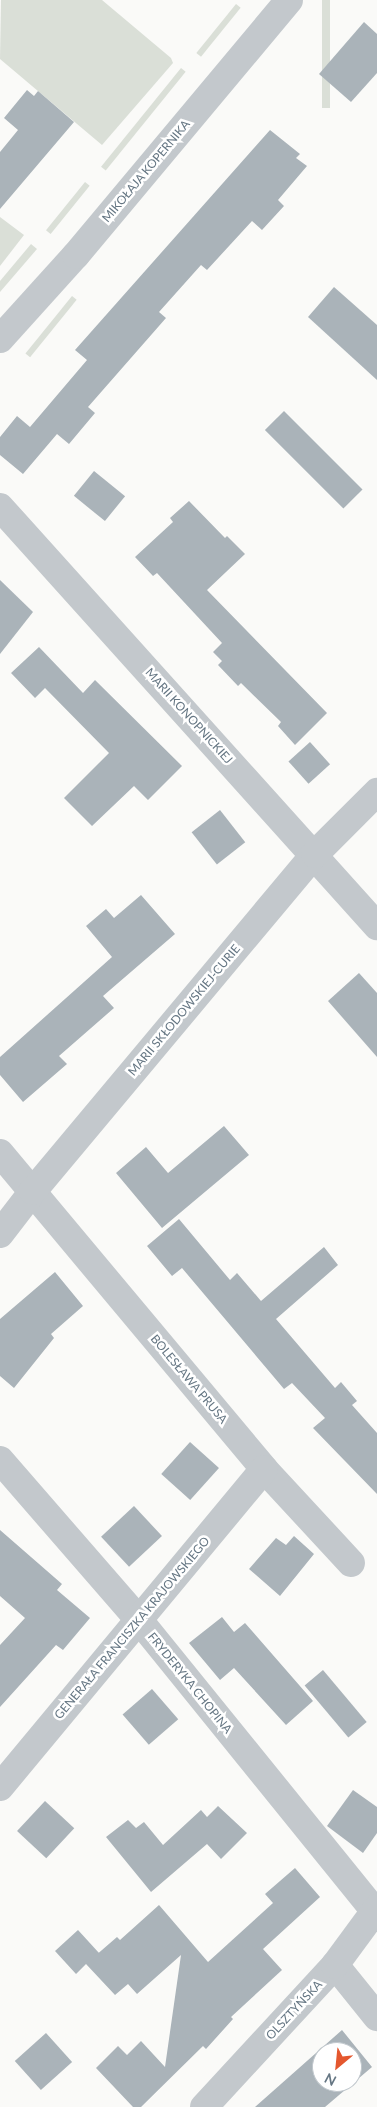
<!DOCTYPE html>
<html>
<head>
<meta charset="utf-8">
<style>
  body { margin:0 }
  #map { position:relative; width:377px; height:2107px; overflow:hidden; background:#fafaf8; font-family:Lato,sans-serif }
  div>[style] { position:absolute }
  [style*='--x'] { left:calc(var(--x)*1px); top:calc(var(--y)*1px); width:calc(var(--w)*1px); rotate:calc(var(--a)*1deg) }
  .green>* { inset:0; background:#dadfd7; transform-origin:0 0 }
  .building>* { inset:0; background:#aab3b9; transform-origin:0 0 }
  .minor>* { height:28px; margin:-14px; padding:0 14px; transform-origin:14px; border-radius:14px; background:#c3c8cc }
  .tertiary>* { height:28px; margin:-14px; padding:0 14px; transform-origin:14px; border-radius:14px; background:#c3c8cc }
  span { translate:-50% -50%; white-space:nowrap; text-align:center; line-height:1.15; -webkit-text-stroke:5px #fff; paint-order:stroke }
  .street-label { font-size:12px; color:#657683 }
  .north { position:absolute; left:312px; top:2042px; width:50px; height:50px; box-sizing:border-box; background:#fff; border:1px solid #c1c8cd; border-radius:50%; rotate:208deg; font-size:14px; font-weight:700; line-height:20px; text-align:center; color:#657683 }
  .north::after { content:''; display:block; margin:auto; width:18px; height:22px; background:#e4572e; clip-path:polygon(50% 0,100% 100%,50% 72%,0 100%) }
</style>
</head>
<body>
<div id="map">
  <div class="green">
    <div style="clip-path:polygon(1px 0,102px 0,171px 58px,173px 63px,102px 145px,0 59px)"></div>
    <div style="left:322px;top:0;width:8px;height:108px"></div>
    <div style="left:236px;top:4px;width:6px;height:63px;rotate:39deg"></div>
    <div style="left:181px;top:68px;width:6px;height:127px;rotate:39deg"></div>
    <div style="left:85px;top:182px;width:6px;height:62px;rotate:39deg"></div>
    <div style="clip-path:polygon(0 217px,24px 235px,0 266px)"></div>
    <div style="clip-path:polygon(31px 244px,37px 249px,0 292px,0 281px)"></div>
    <div style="left:72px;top:296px;width:6px;height:74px;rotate:39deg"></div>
  </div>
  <div class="building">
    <div style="clip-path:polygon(364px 22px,377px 34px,377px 73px,351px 102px,319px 74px)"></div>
    <div style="clip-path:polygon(27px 90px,34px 96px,38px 91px,74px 122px,0 209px,0 152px,18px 130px,4px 118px)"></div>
    <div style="clip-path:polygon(270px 130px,300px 154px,296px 158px,307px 166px,278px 200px,284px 206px,262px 230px,252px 221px,207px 270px,201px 265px,159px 312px,166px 318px,88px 407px,95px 413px,69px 444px,57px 434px,23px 474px,0 455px,0 437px,17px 416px,30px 427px,87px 360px,75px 350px)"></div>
    <div style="clip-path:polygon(334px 287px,377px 325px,377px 380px,308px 317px)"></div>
    <div style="left:284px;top:411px;width:111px;height:27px;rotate:45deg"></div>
    <div style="left:94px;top:471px;width:40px;height:32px;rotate:39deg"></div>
    <div style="clip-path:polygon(189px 501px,225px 538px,227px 536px,245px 554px,207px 590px,327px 713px,295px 745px,278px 726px,281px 722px,241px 683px,238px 686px,218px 665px,222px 661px,213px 652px,222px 643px,157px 573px,153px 576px,135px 557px,173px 522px,170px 518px)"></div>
    <div style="clip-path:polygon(0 580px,33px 612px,0 654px)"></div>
    <div style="clip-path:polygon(39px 647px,83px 693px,95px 680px,182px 766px,148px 800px,134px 786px,92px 826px,64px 798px,109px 753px,45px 688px,35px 698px,11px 673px)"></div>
    <div style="left:310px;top:742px;width:30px;height:29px;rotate:48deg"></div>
    <div style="left:220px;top:810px;width:41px;height:36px;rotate:52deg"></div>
    <div style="clip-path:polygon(141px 895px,175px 934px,103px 996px,114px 1008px,59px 1056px,67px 1064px,23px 1102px,0 1075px,0 1057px,112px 957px,86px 926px,106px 909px,114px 918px)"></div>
    <div style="clip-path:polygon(359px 973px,377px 993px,377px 1057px,328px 1001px)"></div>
    <div style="clip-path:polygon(224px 1126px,249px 1155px,162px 1228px,116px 1173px,146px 1147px,168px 1173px)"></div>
    <div style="clip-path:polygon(179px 1219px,230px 1280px,237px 1273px,261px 1301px,324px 1247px,338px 1265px,276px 1319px,335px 1388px,341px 1382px,357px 1401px,352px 1405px,377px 1433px,377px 1494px,313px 1428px,325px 1418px,292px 1383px,284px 1389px,182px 1268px,172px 1276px,147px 1246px)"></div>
    <div style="clip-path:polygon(55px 1272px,83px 1306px,51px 1334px,54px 1338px,14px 1388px,0 1376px,0 1319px)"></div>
    <div style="left:190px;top:1442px;width:39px;height:43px;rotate:42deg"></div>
    <div style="left:134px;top:1506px;width:41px;height:45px;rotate:47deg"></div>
    <div style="clip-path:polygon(0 1530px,62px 1584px,57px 1590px,90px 1618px,63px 1650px,56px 1645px,0 1707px,0 1645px,25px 1618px,0 1596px)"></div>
    <div style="clip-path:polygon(294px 1536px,314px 1554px,280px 1596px,249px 1569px,276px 1538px,286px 1545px)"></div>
    <div style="clip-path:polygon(222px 1617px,234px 1632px,245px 1623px,313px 1701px,286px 1725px,234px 1668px,220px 1680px,189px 1643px)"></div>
    <div style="left:323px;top:1670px;width:68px;height:24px;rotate:50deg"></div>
    <div style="left:152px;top:1689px;width:40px;height:39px;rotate:49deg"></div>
    <div style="clip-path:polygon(353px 1790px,377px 1807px,377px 1833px,363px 1853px,327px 1826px)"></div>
    <div style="left:45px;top:1801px;width:40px;height:41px;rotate:43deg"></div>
    <div style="clip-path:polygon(218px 1806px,247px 1833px,221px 1859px,207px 1844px,151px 1892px,106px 1837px,128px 1820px,136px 1828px,144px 1822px,163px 1845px,201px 1810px,207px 1817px)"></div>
    <div style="clip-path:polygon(295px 1868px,320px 1897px,263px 1949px,282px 1970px,231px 2017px,233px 2019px,206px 2049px,203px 2046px,141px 2107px,133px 2107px,96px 2068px,118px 2046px,127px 2055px,141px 2041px,165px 2067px,181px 1955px,137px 1994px,128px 1984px,115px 1995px,86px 1964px,76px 1974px,55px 1951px,78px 1930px,99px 1953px,87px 1963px,117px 1937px,120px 1940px,159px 1905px,208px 1962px,273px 1903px,265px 1894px)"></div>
    <div style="clip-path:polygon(evenodd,342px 2030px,372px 2067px,325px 2107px,255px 2107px,342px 2030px,322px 2052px,352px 2052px,352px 2082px,322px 2082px,322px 2052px)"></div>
    <div style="left:46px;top:2033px;width:39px;height:42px;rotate:48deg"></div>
  </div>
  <div class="minor">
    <div style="--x:0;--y:507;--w:564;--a:48.02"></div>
    <div style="--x:0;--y:1153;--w:412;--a:50.1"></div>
    <div style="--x:264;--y:1469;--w:128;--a:47.2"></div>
    <div style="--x:0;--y:1234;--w:54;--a:-52.5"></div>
    <div style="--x:33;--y:1191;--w:439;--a:-50.1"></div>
    <div style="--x:315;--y:854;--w:88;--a:-45"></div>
    <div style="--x:0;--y:1460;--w:212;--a:49"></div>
    <div style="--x:139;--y:1620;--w:375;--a:51"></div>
    <div style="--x:0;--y:1787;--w:413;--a:-50.3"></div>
    <div style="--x:335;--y:1965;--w:67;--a:51.1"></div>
    <div style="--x:204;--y:2107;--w:193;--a:-47.3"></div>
    <div style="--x:335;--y:1965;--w:71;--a:-53.6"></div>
  </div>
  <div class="tertiary">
    <div style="--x:0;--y:339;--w:113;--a:-47.9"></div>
    <div style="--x:76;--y:255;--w:332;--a:-50.1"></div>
  </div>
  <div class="street-label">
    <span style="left:146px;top:171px;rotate:-50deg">MIKOŁAJA KOPERNIKA</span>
    <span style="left:189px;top:716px;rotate:48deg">MARII KONOPNICKIEJ</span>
    <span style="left:184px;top:1010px;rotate:-50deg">MARII SKŁODOWSKIEJ-CURIE</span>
    <span style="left:189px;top:1379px;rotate:50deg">BOLESŁAWA PRUSA</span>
    <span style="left:132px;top:1628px;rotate:-50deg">GENERAŁA FRANCISZKA KRAJOWSKIEGO</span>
    <span style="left:190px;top:1683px;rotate:51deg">FRYDERYKA CHOPINA</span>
    <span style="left:294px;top:2010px;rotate:-47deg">OLSZTYŃSKA</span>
  </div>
  <div class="north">N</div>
</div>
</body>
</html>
